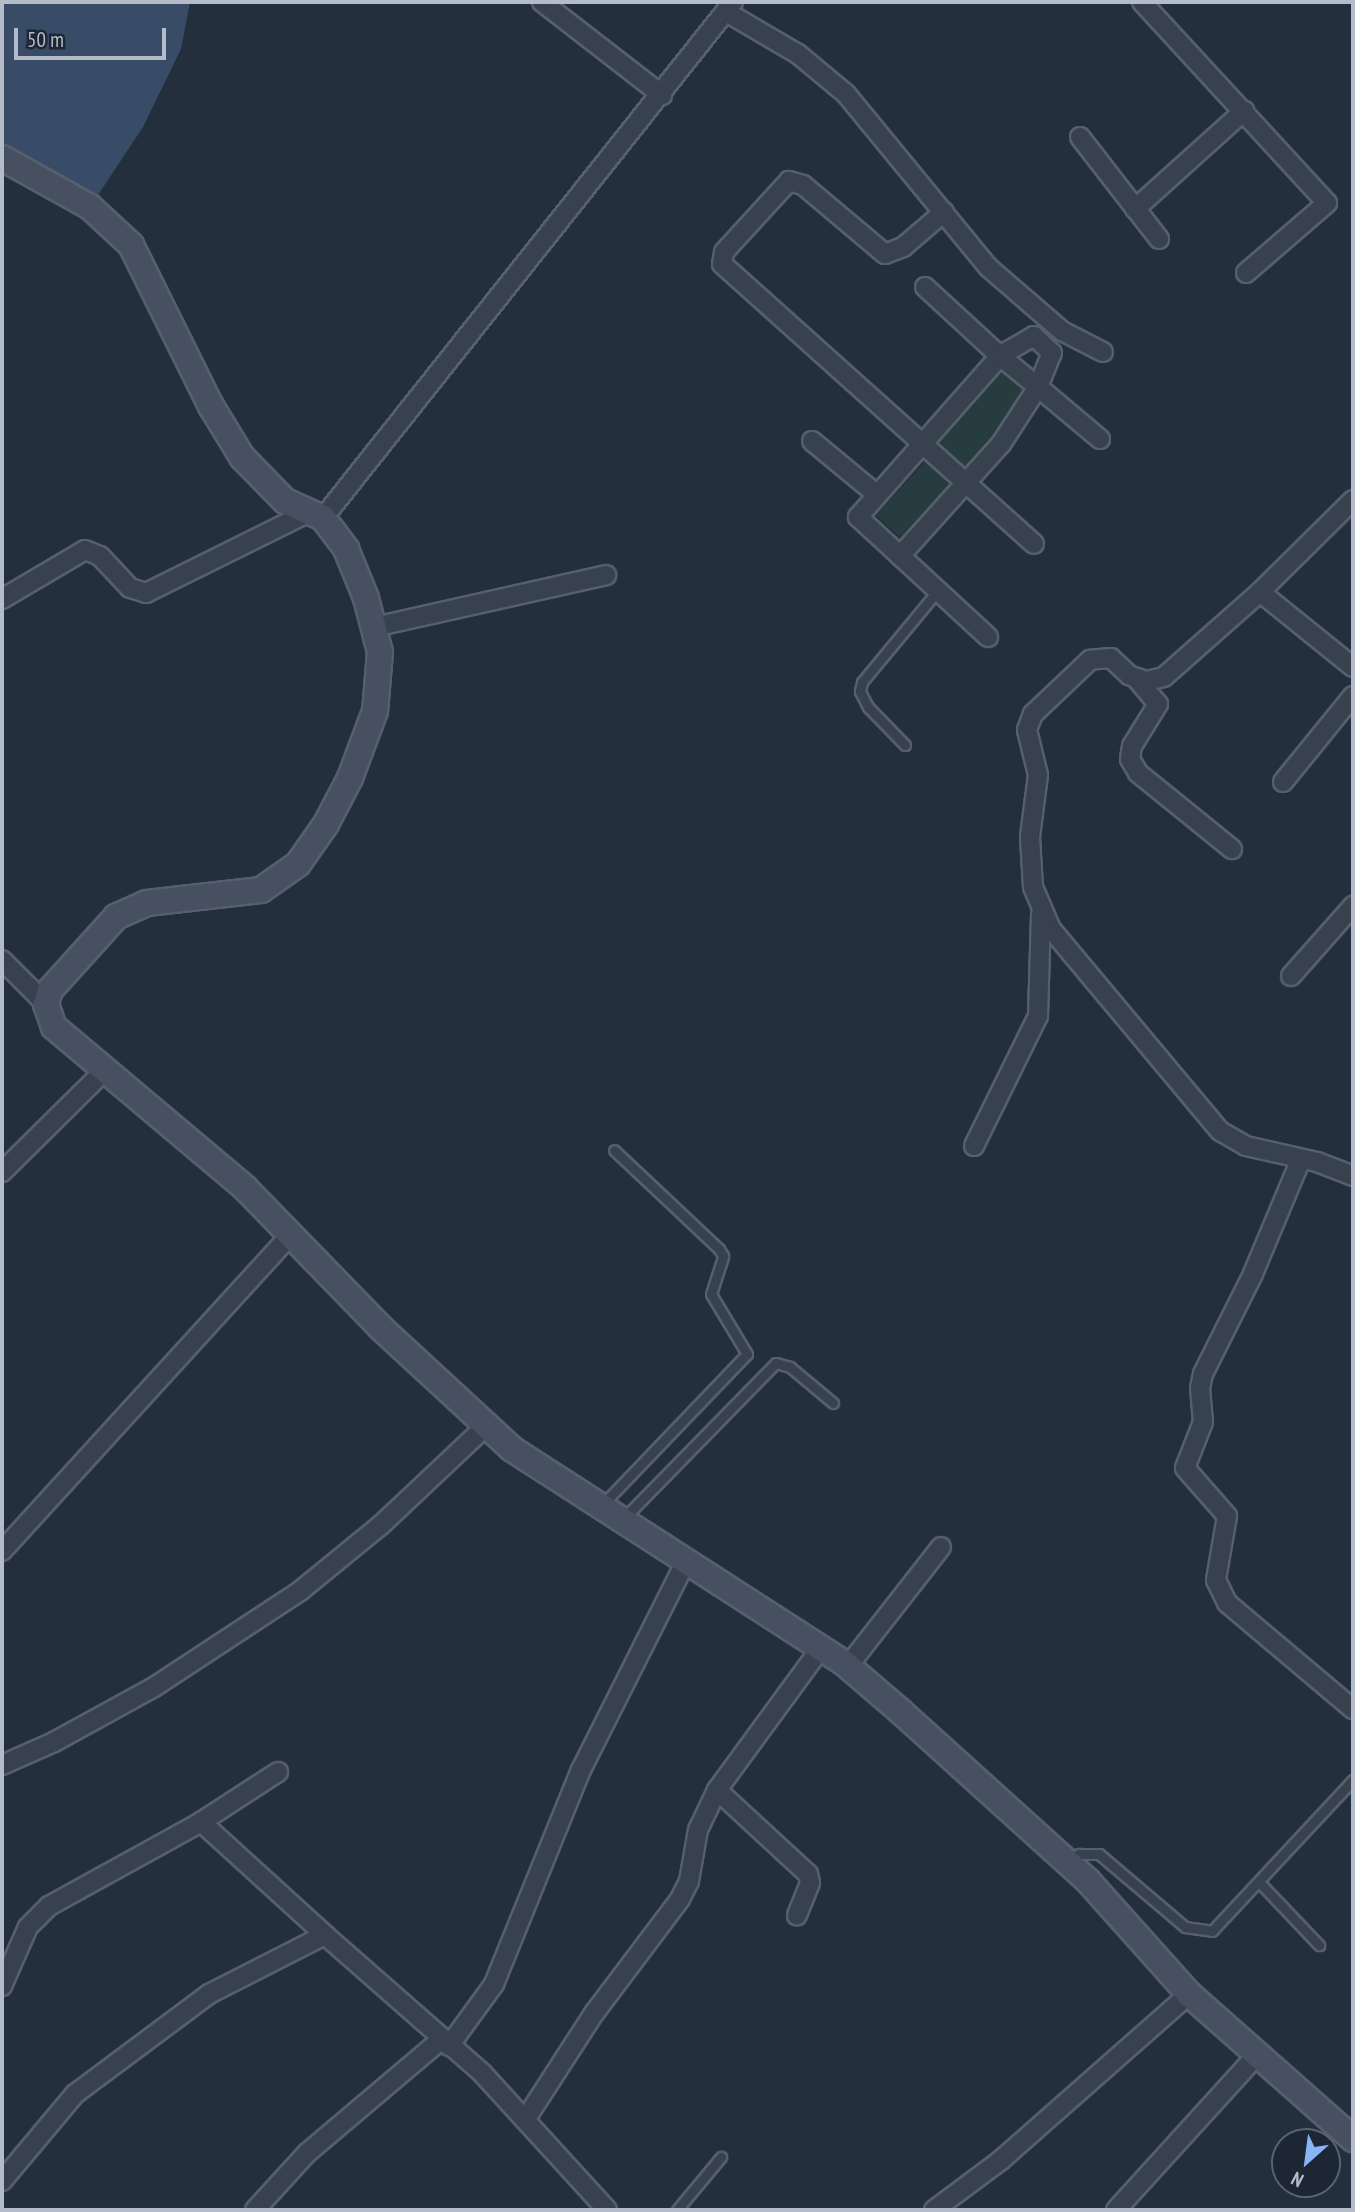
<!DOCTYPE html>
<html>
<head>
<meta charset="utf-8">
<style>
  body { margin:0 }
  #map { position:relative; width:1355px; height:2212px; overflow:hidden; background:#242f3e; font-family:"PT Sans Narrow",sans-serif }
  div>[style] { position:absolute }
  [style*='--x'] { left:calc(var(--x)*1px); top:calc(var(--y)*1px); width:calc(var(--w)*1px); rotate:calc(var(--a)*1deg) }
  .green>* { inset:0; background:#263c3f; transform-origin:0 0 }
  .water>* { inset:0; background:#394c67 }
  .roads { filter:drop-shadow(2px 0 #565f6c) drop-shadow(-2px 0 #565f6c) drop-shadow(0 2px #565f6c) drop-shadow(0 -2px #565f6c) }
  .lane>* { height:9px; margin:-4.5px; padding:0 4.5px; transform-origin:4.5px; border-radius:4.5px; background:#38414e }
  .street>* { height:18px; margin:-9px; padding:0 9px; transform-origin:9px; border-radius:9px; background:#38414e }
  .secondary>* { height:24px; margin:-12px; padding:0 12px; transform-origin:12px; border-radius:12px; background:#465061 }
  span { translate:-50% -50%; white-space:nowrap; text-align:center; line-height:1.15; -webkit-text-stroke:5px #1d2633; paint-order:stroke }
  .frame { position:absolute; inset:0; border:4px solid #b4bcc9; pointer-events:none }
  .north { position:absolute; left:1271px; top:2128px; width:70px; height:70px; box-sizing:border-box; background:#1d2633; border:2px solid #59626f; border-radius:50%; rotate:208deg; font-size:19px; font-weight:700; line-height:28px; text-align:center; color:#b4bcc9 }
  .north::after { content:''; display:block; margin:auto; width:24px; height:32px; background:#8ab4f8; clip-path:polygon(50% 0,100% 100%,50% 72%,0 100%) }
  .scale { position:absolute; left:14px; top:28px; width:152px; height:32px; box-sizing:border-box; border:4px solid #b4bcc9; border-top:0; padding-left:9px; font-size:21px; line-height:24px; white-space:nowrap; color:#b4bcc9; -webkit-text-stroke:5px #1d2633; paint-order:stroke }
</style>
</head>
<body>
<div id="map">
  <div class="green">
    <div style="clip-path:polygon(998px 369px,1024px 389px,999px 431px,965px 471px,936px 442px)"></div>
    <div style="left:925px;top:462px;width:33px;height:72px;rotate:43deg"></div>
  </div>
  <div class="water">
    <div style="clip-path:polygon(2px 2px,190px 2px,181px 49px,143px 127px,90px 207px,2px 146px)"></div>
  </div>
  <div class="roads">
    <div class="lane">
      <div style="--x:905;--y:745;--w:53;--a:-134.2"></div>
      <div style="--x:868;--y:707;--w:18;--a:-117"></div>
      <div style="--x:860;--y:691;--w:9;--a:-77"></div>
      <div style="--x:862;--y:682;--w:119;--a:-50.4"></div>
      <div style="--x:603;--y:1504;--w:208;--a:-46.2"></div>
      <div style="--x:747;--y:1354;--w:70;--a:-121"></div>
      <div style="--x:711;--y:1294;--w:40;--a:-72"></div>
      <div style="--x:723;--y:1256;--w:8;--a:-120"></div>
      <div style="--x:719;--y:1249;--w:144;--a:-136.7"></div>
      <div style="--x:624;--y:1518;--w:217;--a:-45.6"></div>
      <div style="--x:776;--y:1363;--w:15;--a:16"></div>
      <div style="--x:790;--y:1367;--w:56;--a:39.9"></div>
      <div style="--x:1068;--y:1860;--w:13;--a:-29"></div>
      <div style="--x:1079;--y:1854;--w:20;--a:0"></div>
      <div style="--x:1099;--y:1854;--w:113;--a:40.3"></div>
      <div style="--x:1185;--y:1927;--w:27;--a:8"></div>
      <div style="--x:1212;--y:1931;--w:207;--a:-47"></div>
      <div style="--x:1260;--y:1883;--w:86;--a:46.4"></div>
      <div style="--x:677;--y:2210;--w:69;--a:-50.3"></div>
    </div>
    <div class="street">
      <div style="--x:542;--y:2;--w:152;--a:37.8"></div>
      <div style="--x:1142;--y:2;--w:273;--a:47.4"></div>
      <div style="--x:1327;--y:203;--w:107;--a:139.2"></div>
      <div style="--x:728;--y:13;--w:81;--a:30.4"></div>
      <div style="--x:798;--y:54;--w:62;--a:39.8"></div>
      <div style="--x:846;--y:94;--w:224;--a:50.6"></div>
      <div style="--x:988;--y:267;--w:98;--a:40.9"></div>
      <div style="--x:1062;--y:331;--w:46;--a:27.1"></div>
      <div style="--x:1080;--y:137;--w:129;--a:52.2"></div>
      <div style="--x:1135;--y:209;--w:147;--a:-42"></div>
      <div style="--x:944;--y:212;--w:54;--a:139.5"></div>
      <div style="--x:903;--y:247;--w:19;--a:159"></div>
      <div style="--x:885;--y:254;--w:107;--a:-139.9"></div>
      <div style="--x:803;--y:185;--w:15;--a:-164"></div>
      <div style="--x:789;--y:181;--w:96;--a:132.5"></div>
      <div style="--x:724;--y:252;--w:12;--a:99"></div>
      <div style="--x:722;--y:264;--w:419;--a:41.9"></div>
      <div style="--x:925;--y:287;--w:102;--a:42.6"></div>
      <div style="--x:1000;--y:356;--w:215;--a:131.4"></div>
      <div style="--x:858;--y:517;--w:177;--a:42.7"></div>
      <div style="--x:812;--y:441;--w:83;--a:39.6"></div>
      <div style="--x:1353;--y:500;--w:131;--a:135.3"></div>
      <div style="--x:1260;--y:592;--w:128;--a:138.5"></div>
      <div style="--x:1164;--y:677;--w:18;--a:167"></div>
      <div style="--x:1146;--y:681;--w:18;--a:-161"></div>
      <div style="--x:1129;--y:675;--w:25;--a:-137"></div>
      <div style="--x:1111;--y:658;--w:21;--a:175"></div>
      <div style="--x:1090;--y:660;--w:79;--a:136.5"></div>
      <div style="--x:1033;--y:714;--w:17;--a:111"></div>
      <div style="--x:1027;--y:730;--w:46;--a:76.3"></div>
      <div style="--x:1038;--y:775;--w:63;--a:97.4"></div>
      <div style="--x:1030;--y:837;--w:50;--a:86.6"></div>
      <div style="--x:1033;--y:887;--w:46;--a:66.8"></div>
      <div style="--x:1051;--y:929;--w:263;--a:50.1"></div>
      <div style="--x:1220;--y:1131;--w:30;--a:30"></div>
      <div style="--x:1246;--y:1146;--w:73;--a:12.7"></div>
      <div style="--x:1317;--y:1162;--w:39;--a:21"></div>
      <div style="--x:323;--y:518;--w:659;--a:-51.53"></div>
      <div style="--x:900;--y:556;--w:151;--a:-48"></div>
      <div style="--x:1001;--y:444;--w:68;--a:-57"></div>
      <div style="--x:1038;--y:387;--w:37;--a:-68"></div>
      <div style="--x:1052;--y:353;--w:25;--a:-137"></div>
      <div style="--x:1034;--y:336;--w:39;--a:150"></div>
      <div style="--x:1000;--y:356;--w:49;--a:39.2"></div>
      <div style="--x:1038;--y:387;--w:81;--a:40"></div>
      <div style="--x:1260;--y:592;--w:119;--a:38.9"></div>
      <div style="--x:2;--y:599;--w:96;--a:-30.6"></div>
      <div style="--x:85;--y:550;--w:16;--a:22"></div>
      <div style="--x:100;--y:556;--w:44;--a:46.8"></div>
      <div style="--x:130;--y:588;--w:17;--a:17"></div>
      <div style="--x:146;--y:593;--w:182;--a:-26.4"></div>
      <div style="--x:374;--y:627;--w:238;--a:-12.6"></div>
      <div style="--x:1136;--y:678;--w:34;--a:50"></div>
      <div style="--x:1158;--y:704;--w:49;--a:121.8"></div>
      <div style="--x:1132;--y:746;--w:13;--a:99"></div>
      <div style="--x:1130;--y:759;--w:16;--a:60"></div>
      <div style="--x:1138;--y:773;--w:121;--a:39"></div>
      <div style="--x:1283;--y:782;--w:111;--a:-50.9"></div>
      <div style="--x:2;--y:960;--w:62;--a:45"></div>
      <div style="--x:1291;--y:976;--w:94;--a:-48.5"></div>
      <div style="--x:974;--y:1146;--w:145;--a:-63.8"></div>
      <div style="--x:1038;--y:1016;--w:103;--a:-88.3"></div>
      <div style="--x:1301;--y:1159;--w:125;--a:112.7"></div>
      <div style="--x:1253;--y:1274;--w:112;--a:116.6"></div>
      <div style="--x:1203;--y:1374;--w:14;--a:102"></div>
      <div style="--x:1200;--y:1388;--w:34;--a:85"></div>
      <div style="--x:1203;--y:1422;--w:49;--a:111.4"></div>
      <div style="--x:1185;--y:1468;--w:64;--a:48.8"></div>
      <div style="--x:1227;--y:1516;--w:65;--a:99.8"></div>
      <div style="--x:1216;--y:1580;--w:25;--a:64"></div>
      <div style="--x:1227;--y:1603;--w:165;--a:40.1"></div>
      <div style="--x:2;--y:1172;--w:142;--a:-44.7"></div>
      <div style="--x:2;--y:1551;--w:428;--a:-47.6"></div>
      <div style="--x:848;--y:1666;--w:151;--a:-52"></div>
      <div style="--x:2;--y:1765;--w:57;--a:-23.9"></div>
      <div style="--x:54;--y:1742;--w:114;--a:-28.8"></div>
      <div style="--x:154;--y:1687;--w:175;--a:-33.3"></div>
      <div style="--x:300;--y:1591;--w:104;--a:-39.2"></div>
      <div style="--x:381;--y:1525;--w:144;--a:-43.3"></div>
      <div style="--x:717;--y:1790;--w:124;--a:42.7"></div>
      <div style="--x:808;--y:1874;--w:9;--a:77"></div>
      <div style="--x:810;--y:1883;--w:35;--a:112"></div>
      <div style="--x:201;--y:1822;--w:168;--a:42.3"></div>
      <div style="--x:2;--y:1986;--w:64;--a:-66.2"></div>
      <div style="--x:28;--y:1927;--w:30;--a:-45"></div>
      <div style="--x:49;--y:1906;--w:174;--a:-28.9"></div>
      <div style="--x:201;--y:1822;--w:92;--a:-33"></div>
      <div style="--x:449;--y:2046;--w:77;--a:-54"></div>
      <div style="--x:494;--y:1984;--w:231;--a:-67.9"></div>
      <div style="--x:581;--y:1770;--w:234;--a:-63.3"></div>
      <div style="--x:525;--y:2120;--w:129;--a:-57.1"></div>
      <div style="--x:595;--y:2012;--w:141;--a:-53"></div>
      <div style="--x:680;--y:1899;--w:20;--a:-63"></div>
      <div style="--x:689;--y:1881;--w:52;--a:-80"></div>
      <div style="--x:698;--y:1830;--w:44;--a:-64.6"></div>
      <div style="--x:717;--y:1790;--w:176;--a:-53.8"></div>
      <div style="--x:2;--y:2181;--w:114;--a:-50"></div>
      <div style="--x:75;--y:2094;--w:167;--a:-36.7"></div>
      <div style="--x:209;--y:1994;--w:130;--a:-27"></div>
      <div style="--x:325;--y:1935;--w:210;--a:41.3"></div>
      <div style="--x:483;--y:2074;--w:184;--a:47.6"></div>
      <div style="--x:255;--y:2210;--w:77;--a:-47.6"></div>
      <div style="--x:307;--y:2153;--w:177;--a:-40.2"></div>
      <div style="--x:934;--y:2210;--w:84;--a:-36.7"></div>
      <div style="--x:1001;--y:2160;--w:251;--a:-41.4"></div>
      <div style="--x:1116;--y:2210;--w:208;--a:-47.7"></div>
    </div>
    <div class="secondary">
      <div style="--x:2;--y:158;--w:101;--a:29.1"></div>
      <div style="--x:90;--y:207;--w:56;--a:42.8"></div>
      <div style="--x:131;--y:245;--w:180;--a:63.6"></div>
      <div style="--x:211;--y:406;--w:60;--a:58.7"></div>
      <div style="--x:242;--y:457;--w:62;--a:45.7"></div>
      <div style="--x:285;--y:501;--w:42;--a:24.1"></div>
      <div style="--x:323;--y:518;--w:39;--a:53"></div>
      <div style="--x:346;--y:549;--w:53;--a:67.8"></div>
      <div style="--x:366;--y:598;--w:56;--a:75.5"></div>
      <div style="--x:380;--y:652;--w:59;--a:94.8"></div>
      <div style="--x:375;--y:711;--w:72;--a:110.5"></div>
      <div style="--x:350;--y:778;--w:52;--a:117.6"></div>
      <div style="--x:326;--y:824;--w:49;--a:125"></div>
      <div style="--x:298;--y:864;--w:45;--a:144.9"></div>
      <div style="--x:261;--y:890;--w:115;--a:173.5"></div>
      <div style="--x:147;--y:903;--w:34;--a:156"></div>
      <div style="--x:116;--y:917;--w:98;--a:132.1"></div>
      <div style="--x:50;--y:990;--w:15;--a:106"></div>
      <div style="--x:46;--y:1004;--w:24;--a:71"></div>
      <div style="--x:54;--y:1027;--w:250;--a:40.1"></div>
      <div style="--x:245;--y:1188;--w:195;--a:45.8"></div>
      <div style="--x:381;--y:1328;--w:178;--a:42.7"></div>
      <div style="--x:512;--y:1449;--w:395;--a:32.8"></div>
      <div style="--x:844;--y:1663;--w:74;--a:40.6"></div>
      <div style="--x:900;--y:1711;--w:253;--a:42.1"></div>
      <div style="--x:1088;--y:1881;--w:152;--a:48.2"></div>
      <div style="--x:1189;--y:1994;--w:219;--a:41.5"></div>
    </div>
  </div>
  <div class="frame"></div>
  <div class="north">N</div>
  <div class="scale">50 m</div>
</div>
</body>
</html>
